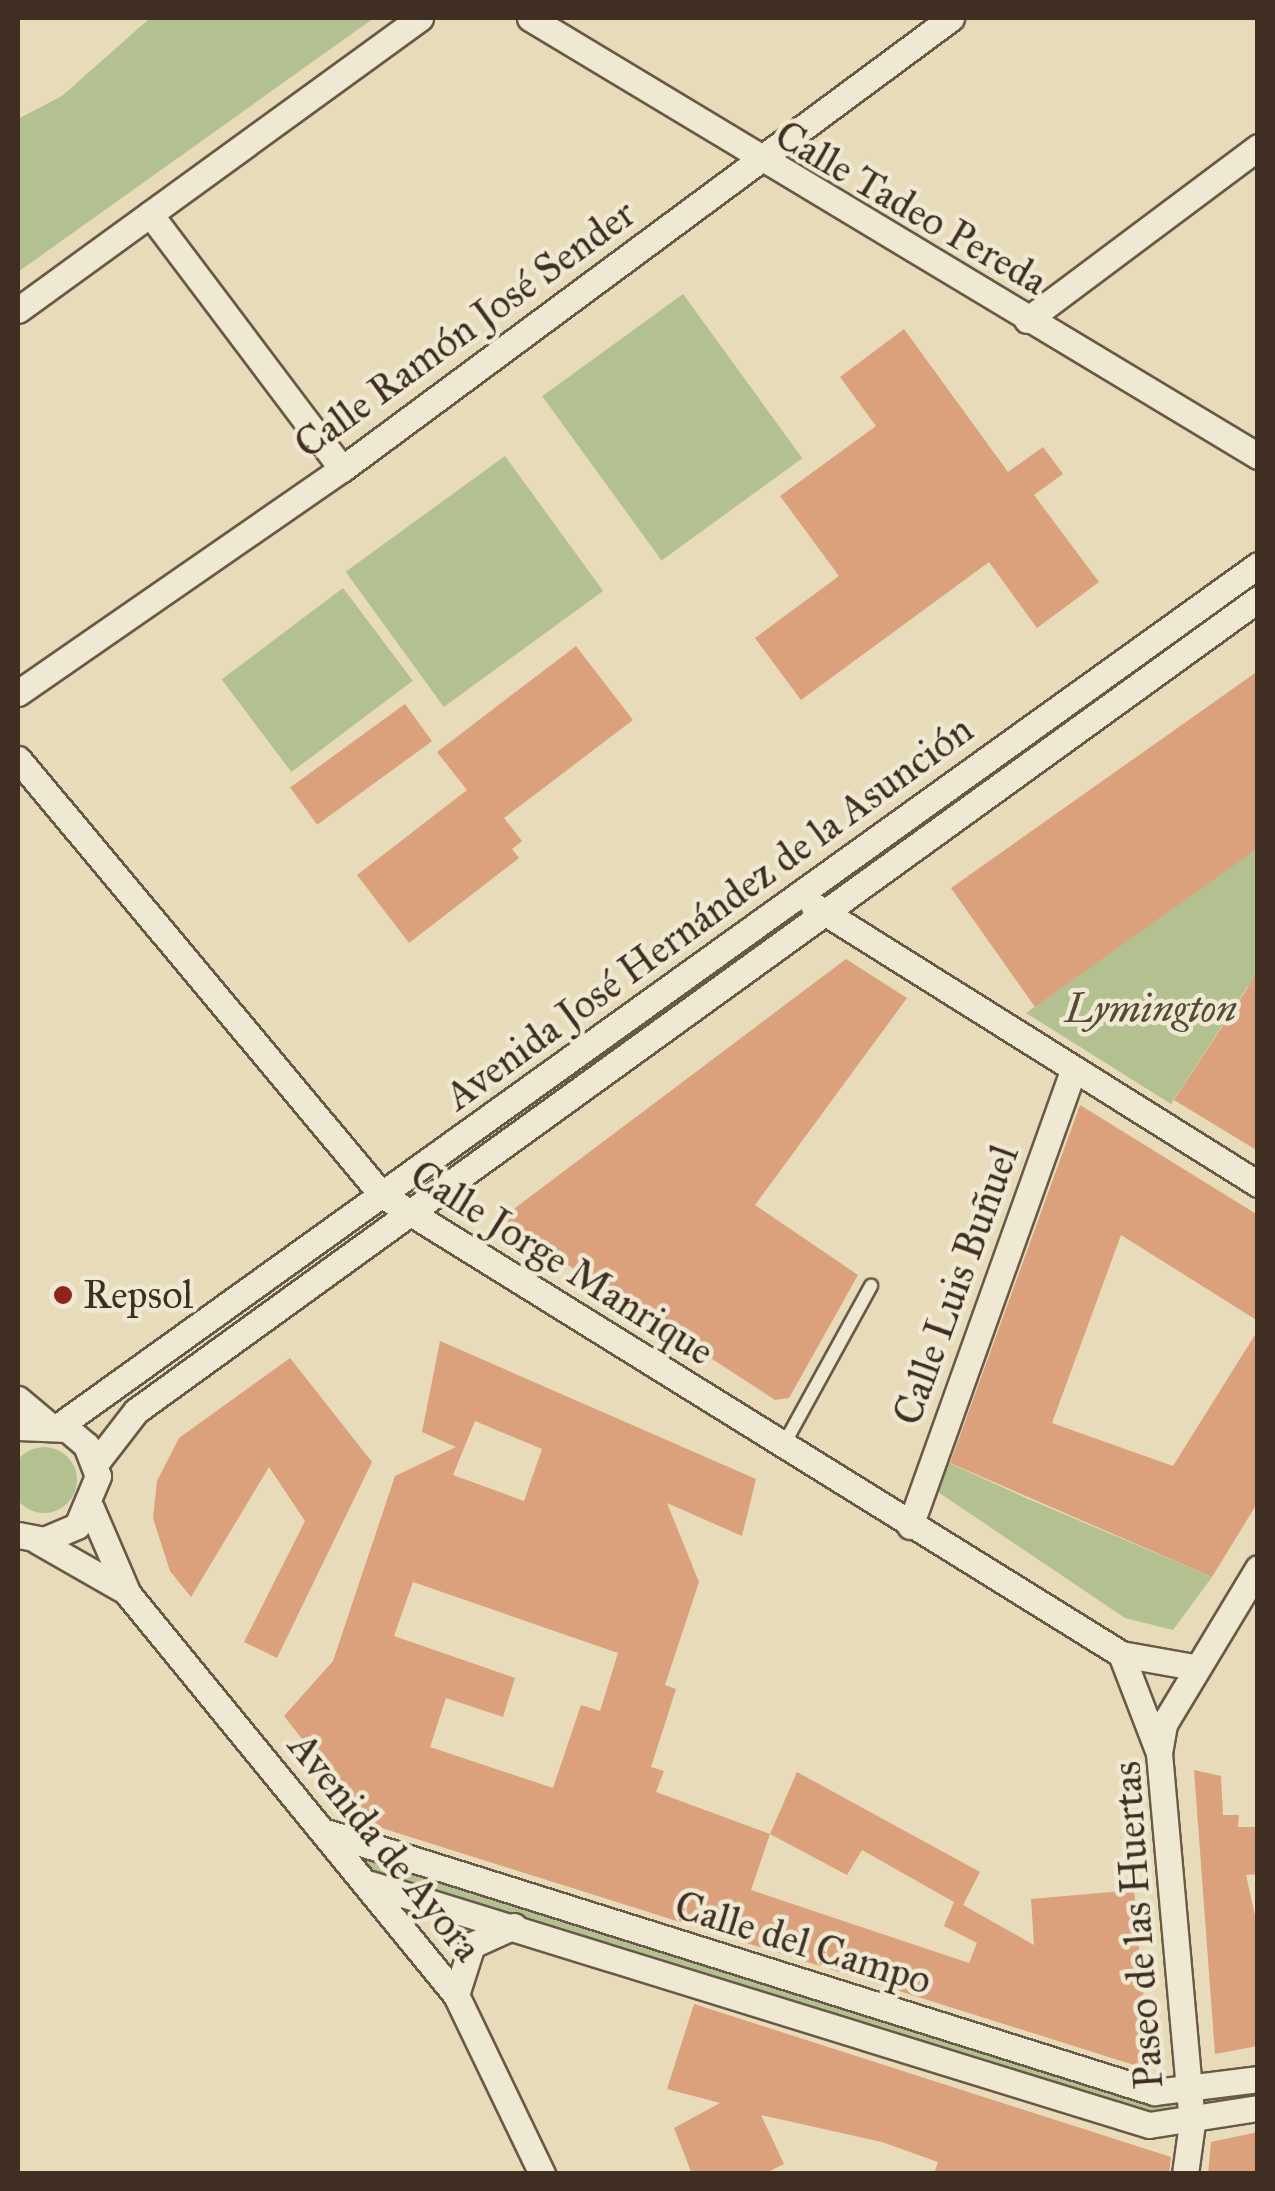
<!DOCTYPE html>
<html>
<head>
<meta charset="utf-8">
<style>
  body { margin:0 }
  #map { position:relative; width:1275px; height:2191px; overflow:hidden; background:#e7dbb9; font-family:"IM FELL Great Primer",serif }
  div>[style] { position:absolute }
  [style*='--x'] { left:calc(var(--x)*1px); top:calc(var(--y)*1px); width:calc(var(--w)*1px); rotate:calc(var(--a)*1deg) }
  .green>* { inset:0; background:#b3c191; transform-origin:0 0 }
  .round { border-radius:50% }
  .building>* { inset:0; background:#dba17c; transform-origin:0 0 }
  .roads { filter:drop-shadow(2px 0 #695947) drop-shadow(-2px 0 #695947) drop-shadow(0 2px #695947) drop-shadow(0 -2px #695947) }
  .lane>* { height:12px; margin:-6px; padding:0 6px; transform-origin:6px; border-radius:6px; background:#efe8d2 }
  .street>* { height:25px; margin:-12.5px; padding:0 12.5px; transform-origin:12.5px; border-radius:12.5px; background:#efe8d2 }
  .dots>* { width:28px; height:28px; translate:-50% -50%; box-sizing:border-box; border:5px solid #efe8d2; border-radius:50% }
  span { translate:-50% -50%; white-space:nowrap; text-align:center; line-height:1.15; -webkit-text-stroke:9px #efe8d2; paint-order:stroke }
  .street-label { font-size:40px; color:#3f2e21 }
  .park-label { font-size:40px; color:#564b37; font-style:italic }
  .poi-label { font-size:40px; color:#3f2e21 }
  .left { translate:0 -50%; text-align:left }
  .frame { position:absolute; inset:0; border:20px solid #3f2e21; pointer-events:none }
</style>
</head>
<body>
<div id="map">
  <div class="green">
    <div style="clip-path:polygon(150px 18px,374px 18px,18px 272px,18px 119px,62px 96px)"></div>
    <div style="left:683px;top:294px;width:203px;height:174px;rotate:54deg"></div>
    <div style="left:505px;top:456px;width:167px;height:197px;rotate:54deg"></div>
    <div style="left:343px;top:588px;width:116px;height:152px;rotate:53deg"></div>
    <div style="clip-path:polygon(1257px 848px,1257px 991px,1248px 986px,1171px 1104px,1026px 1013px)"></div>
    <div class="round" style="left:11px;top:1447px;width:66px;height:66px"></div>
    <div style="clip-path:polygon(949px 1463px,1026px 1498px,1212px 1577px,1173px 1630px,1125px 1618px,938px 1492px)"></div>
    <div style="clip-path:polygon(329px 1833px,1154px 2092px,1257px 2079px,1257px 2108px,1170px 2126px,371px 1884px)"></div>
  </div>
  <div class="building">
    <div style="clip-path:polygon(904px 329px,1008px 472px,1043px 447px,1063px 474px,1034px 495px,1099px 582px,1037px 628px,989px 562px,801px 700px,755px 638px,839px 576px,780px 496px,876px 426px,840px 377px)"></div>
    <div style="clip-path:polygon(576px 646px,633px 720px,504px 818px,522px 841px,512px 849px,519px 858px,409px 943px,357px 875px,467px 790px,437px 752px)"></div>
    <div style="clip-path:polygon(1258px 671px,1258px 848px,1035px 1007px,951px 888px)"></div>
    <div style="left:405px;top:704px;width:46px;height:142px;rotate:54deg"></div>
    <div style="clip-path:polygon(846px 959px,907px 998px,755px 1205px,858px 1275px,789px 1398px,775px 1400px,499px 1220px)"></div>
    <div style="clip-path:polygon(1258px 972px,1258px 1151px,1174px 1100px)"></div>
    <div style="clip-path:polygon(1080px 1105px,1258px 1215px,1258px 1321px,1121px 1235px,1052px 1423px,1173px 1466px,1258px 1330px,1258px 1502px,1212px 1577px,950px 1463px)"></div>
    <div style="clip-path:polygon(evenodd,440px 1341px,756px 1479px,742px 1536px,667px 1503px,699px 1582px,665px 1685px,676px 1689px,651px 1767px,664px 1771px,656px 1792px,770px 1834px,797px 1772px,980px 1872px,963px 1905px,1034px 1945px,1031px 1899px,1134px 1890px,1150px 2070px,369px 1824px,284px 1716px,333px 1661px,395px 1476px,456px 1447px,422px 1432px,440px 1341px,475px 1421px,542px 1449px,524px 1501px,453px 1475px,475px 1421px,440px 1341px,413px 1582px,618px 1653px,600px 1711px,581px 1705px,553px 1788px,430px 1747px,446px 1698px,503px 1717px,515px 1678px,394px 1636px,413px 1582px,440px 1341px,770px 1834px,847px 1875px,862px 1850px,954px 1902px,944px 1926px,977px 1943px,969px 1963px,751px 1890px,770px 1834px)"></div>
    <div style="clip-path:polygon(290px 1358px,372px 1462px,277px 1658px,244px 1642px,305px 1521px,269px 1467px,191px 1597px,170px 1571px,153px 1518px,157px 1481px,179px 1438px)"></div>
    <div style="clip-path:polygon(1194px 1770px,1221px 1776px,1223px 1815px,1239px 1815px,1238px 1827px,1258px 1827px,1258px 1874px,1246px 1875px,1258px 1929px,1258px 2046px,1215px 2054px)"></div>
    <div style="clip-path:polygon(694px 2004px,1171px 2157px,1169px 2174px,934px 2174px,938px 2162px,882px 2142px,761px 2115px,784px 2164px,764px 2174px,692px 2174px,674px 2128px,720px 2103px,667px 2089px)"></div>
    <div style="clip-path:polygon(1258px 2132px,1258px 2174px,1208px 2174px,1211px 2142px)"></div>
  </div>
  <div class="roads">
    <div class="lane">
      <div style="--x:783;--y:1446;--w:183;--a:-61.2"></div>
    </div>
    <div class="street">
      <div style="--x:530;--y:18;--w:850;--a:31.03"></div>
      <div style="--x:150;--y:214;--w:319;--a:53"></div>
      <div style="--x:18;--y:310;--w:497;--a:-36"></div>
      <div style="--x:1027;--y:320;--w:289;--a:-36.8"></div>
      <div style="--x:18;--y:693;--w:394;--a:-34.7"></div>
      <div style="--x:342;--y:469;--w:758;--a:-36.52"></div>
      <div style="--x:18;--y:759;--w:568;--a:50.14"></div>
      <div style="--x:382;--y:1195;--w:870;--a:31.84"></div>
      <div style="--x:1121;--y:1654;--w:74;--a:10.1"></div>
      <div style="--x:813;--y:905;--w:525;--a:32.09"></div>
      <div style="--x:18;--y:1399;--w:38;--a:40"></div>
      <div style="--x:59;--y:1426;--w:1476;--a:-35.68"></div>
      <div style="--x:18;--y:1427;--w:49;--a:2.3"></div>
      <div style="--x:67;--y:1429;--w:25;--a:40"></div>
      <div style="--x:86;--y:1445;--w:33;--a:69"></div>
      <div style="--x:98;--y:1476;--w:54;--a:112.8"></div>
      <div style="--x:77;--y:1526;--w:36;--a:157"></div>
      <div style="--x:44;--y:1540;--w:26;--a:-169"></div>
      <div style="--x:95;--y:1464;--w:67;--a:-52.3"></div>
      <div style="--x:136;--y:1411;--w:1385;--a:-35.89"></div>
      <div style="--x:91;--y:1508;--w:94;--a:66.7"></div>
      <div style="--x:128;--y:1594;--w:518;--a:50.72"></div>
      <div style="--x:456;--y:1995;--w:199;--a:64.3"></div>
      <div style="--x:910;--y:1526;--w:484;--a:-70.3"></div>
      <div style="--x:38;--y:1541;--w:95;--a:29.8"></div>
      <div style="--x:1121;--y:1654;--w:106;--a:69"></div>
      <div style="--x:329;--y:1833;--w:865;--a:17.43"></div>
      <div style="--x:1154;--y:2092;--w:105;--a:-7.1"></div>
      <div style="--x:370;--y:1884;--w:815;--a:17.19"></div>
      <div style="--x:1149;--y:2125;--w:110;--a:-8.9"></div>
      <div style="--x:456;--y:1995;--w:52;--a:-72.3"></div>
      <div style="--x:472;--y:1945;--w:46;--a:-24.3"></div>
      <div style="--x:1185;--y:2174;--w:51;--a:-82.2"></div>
      <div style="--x:1192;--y:2123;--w:371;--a:-95.1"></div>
      <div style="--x:1159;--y:1753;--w:29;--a:-80"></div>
      <div style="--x:1164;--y:1724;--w:182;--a:-58.9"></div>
    </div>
  </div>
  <div class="dots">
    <div style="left:63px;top:1295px;background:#8f2418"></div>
  </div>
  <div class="street-label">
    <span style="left:911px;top:208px;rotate:30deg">Calle Tadeo Pereda</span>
    <span style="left:465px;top:329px;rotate:-36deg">Calle Ramón José Sender</span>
    <span style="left:709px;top:913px;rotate:-36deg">Avenida José Hernández de la Asunción</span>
    <span style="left:562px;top:1263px;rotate:32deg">Calle Jorge Manrique</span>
    <span style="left:956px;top:1285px;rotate:-70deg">Calle Luis Buñuel</span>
    <span style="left:385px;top:1847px;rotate:51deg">Avenida de Ayora</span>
    <span style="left:1138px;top:1925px;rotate:-94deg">Paseo de las Huertas</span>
    <span style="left:803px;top:1943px;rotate:17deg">Calle del Campo</span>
  </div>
  <div class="park-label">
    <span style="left:1151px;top:1009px">Lymington</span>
  </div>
  <div class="poi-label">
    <span class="left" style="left:83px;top:1295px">Repsol</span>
  </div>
  <div class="frame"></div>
</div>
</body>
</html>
